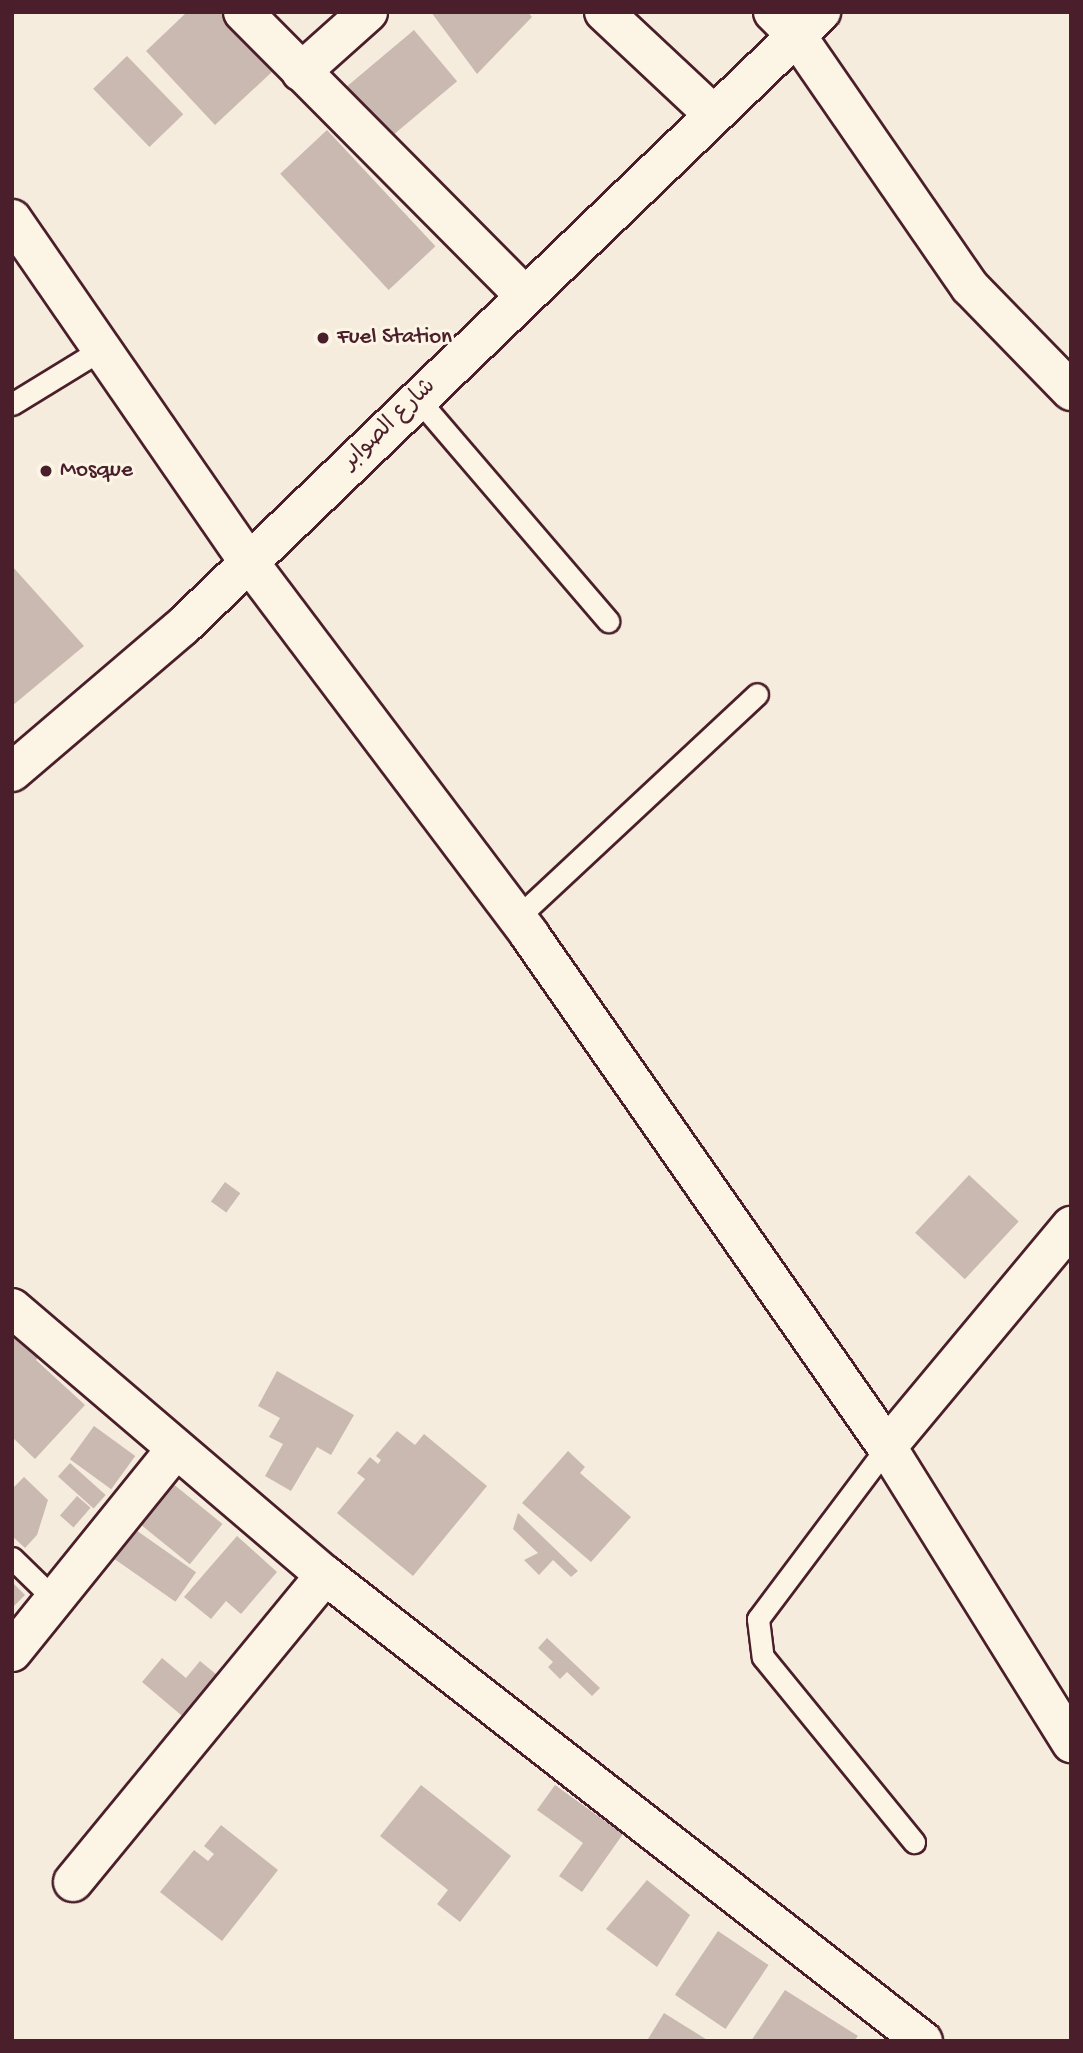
<!DOCTYPE html>
<html>
<head>
<meta charset="utf-8">
<style>
  body { margin:0 }
  #map { position:relative; width:1083px; height:2053px; overflow:hidden; background:#f5ecde; font-family:"Gochi Hand","Playpen Sans Arabic",sans-serif }
  div>[style] { position:absolute }
  [style*='--x'] { left:calc(var(--x)*1px); top:calc(var(--y)*1px); width:calc(var(--w)*1px); rotate:calc(var(--a)*1deg) }
  .building>* { inset:0; background:#cab9b1; transform-origin:0 0 }
  .roads { filter:drop-shadow(2px 0 #4a1f2b) drop-shadow(-2px 0 #4a1f2b) drop-shadow(0 2px #4a1f2b) drop-shadow(0 -2px #4a1f2b) }
  .service>* { height:21px; margin:-10.5px; padding:0 10.5px; transform-origin:10.5px; border-radius:10.5px; background:#fcf5e5 }
  .minor>* { height:38px; margin:-19px; padding:0 19px; transform-origin:19px; border-radius:19px; background:#fcf5e5 }
  .tertiary>* { height:38px; margin:-19px; padding:0 19px; transform-origin:19px; border-radius:19px; background:#fcf5e5 }
  .dots>* { width:19px; height:19px; translate:-50% -50%; box-sizing:border-box; border:4px solid #fcf5e5; border-radius:50% }
  span { translate:-50% -50%; white-space:nowrap; text-align:center; line-height:1.15; -webkit-text-stroke:6px #fcf5e5; paint-order:stroke }
  .poi-label { font-size:23px; color:#4a1f2b }
  .left { translate:0 -50%; text-align:left }
  .street-label { font-size:23px; color:#4a1f2b }
  .frame { position:absolute; inset:0; border:14px solid #4a1f2b; pointer-events:none }
</style>
</head>
<body>
<div id="map">
  <div class="building">
    <div style="clip-path:polygon(187px 12px,221px 12px,274px 70px,215px 125px,146px 51px)"></div>
    <div style="clip-path:polygon(431px 12px,528px 12px,532px 17px,477px 74px)"></div>
    <div style="left:414px;top:30px;width:67px;height:92px;rotate:50deg"></div>
    <div style="left:127px;top:56px;width:81px;height:47px;rotate:46deg"></div>
    <div style="left:327px;top:130px;width:159px;height:64px;rotate:47deg"></div>
    <div style="clip-path:polygon(12px 566px,84px 646px,12px 706px)"></div>
    <div style="left:969px;top:1175px;width:68px;height:79px;rotate:43deg"></div>
    <div style="left:225px;top:1182px;width:19px;height:24px;rotate:36deg"></div>
    <div style="clip-path:polygon(12px 1325px,42px 1353px,36px 1360px,85px 1405px,35px 1459px,12px 1437px)"></div>
    <div style="clip-path:polygon(277px 1371px,354px 1415px,331px 1455px,317px 1447px,291px 1491px,265px 1476px,283px 1444px,269px 1437px,280px 1418px,258px 1406px)"></div>
    <div style="left:94px;top:1426px;width:51px;height:41px;rotate:36deg"></div>
    <div style="clip-path:polygon(397px 1431px,415px 1445px,424px 1434px,487px 1486px,413px 1576px,337px 1513px,365px 1479px,357px 1473px,370px 1457px,378px 1464px,381px 1460px,376px 1456px)"></div>
    <div style="clip-path:polygon(568px 1451px,585px 1467px,580px 1473px,631px 1517px,591px 1562px,522px 1503px)"></div>
    <div style="left:70px;top:1463px;width:48px;height:18px;rotate:42deg"></div>
    <div style="clip-path:polygon(24px 1477px,48px 1500px,37px 1535px,25px 1548px,12px 1536px,12px 1489px)"></div>
    <div style="left:172px;top:1483px;width:65px;height:52px;rotate:39deg"></div>
    <div style="left:77px;top:1496px;width:18px;height:26px;rotate:41deg"></div>
    <div style="clip-path:polygon(518px 1513px,578px 1571px,571px 1577px,553px 1560px,539px 1575px,524px 1560px,538px 1553px,513px 1529px)"></div>
    <div style="left:133px;top:1528px;width:77px;height:36px;rotate:35deg"></div>
    <div style="clip-path:polygon(237px 1536px,277px 1572px,241px 1614px,226px 1601px,211px 1619px,184px 1597px)"></div>
    <div style="clip-path:polygon(12px 1582px,25px 1595px,12px 1608px)"></div>
    <div style="clip-path:polygon(547px 1638px,600px 1688px,592px 1696px,567px 1672px,560px 1679px,548px 1667px,553px 1662px,538px 1648px)"></div>
    <div style="clip-path:polygon(162px 1658px,186px 1678px,200px 1661px,222px 1679px,187px 1720px,142px 1682px)"></div>
    <div style="clip-path:polygon(421px 1785px,511px 1856px,460px 1922px,437px 1904px,448px 1890px,380px 1836px)"></div>
    <div style="clip-path:polygon(555px 1785px,623px 1834px,582px 1892px,559px 1876px,583px 1843px,537px 1810px)"></div>
    <div style="clip-path:polygon(221px 1825px,278px 1870px,222px 1941px,160px 1892px,194px 1850px,208px 1861px,214px 1854px,204px 1846px)"></div>
    <div style="clip-path:polygon(647px 1880px,690px 1915px,657px 1967px,606px 1929px)"></div>
    <div style="left:718px;top:1931px;width:61px;height:77px;rotate:34deg"></div>
    <div style="clip-path:polygon(785px 1990px,858px 2036px,854px 2041px,751px 2041px)"></div>
    <div style="clip-path:polygon(664px 2013px,709px 2041px,648px 2039px)"></div>
  </div>
  <div class="roads">
    <div class="service">
      <div style="--x:417;--y:398;--w:294;--a:49.4"></div>
      <div style="--x:12;--y:404;--w:103;--a:-31.5"></div>
      <div style="--x:517;--y:918;--w:328;--a:-43"></div>
      <div style="--x:887;--y:1447;--w:215;--a:126.9"></div>
      <div style="--x:758;--y:1619;--w:38;--a:83"></div>
      <div style="--x:763;--y:1657;--w:239;--a:50.8"></div>
      <div style="--x:12;--y:1558;--w:62;--a:44.3"></div>
    </div>
    <div class="minor">
      <div style="--x:243;--y:12;--w:399;--a:45.2"></div>
      <div style="--x:604;--y:12;--w:149;--a:43.1"></div>
      <div style="--x:773;--y:12;--w:33;--a:45"></div>
      <div style="--x:796;--y:35;--w:306;--a:55.4"></div>
      <div style="--x:970;--y:287;--w:145;--a:45.8"></div>
      <div style="--x:301;--y:72;--w:90;--a:-41.8"></div>
      <div style="--x:12;--y:219;--w:417;--a:55.4"></div>
      <div style="--x:249;--y:562;--w:466;--a:53"></div>
      <div style="--x:529;--y:934;--w:626;--a:55.09"></div>
      <div style="--x:887;--y:1447;--w:349;--a:58.1"></div>
      <div style="--x:12;--y:1308;--w:411;--a:40.5"></div>
      <div style="--x:325;--y:1575;--w:758;--a:37.93"></div>
      <div style="--x:887;--y:1447;--w:288;--a:-50.2"></div>
      <div style="--x:12;--y:1652;--w:261;--a:-51.1"></div>
      <div style="--x:73;--y:1882;--w:397;--a:-50.6"></div>
    </div>
    <div class="tertiary">
      <div style="--x:12;--y:772;--w:223;--a:-40.5"></div>
      <div style="--x:182;--y:627;--w:887;--a:-43.9"></div>
    </div>
  </div>
  <div class="dots">
    <div style="left:323px;top:338px;background:#4a1f2b"></div>
    <div style="left:46px;top:471px;background:#4a1f2b"></div>
  </div>
  <div class="poi-label">
    <span class="left" style="left:337px;top:338px">Fuel Station</span>
    <span class="left" style="left:60px;top:471px">Mosque</span>
  </div>
  <div class="street-label">
    <span style="left:390px;top:425px;rotate:-44deg">شارع الصوابر</span>
  </div>
  <div class="frame"></div>
</div>
</body>
</html>
